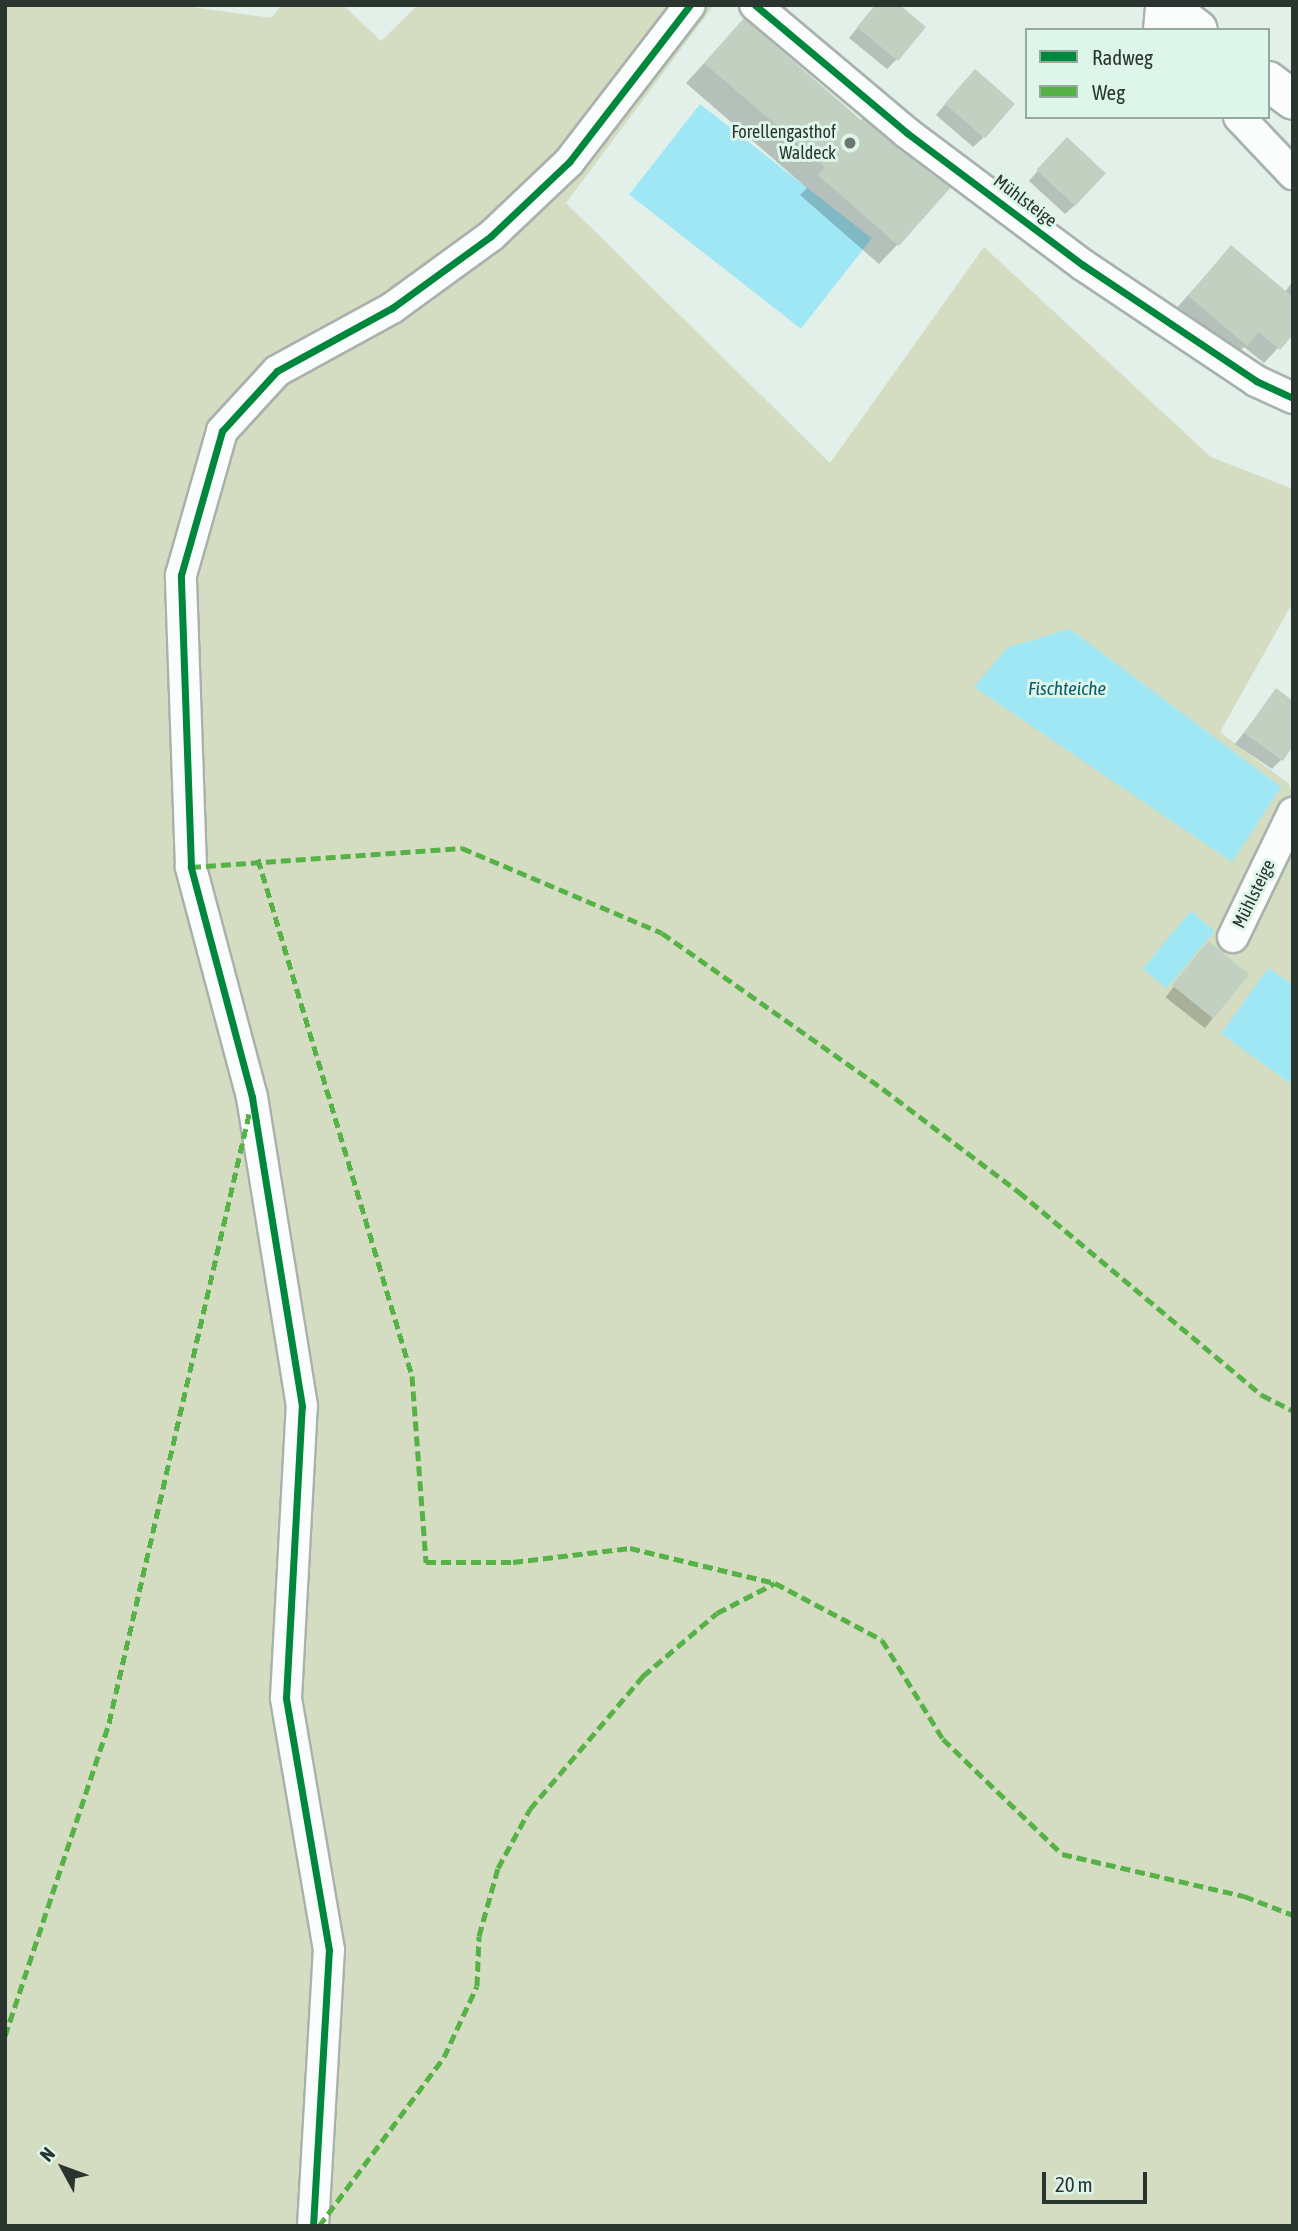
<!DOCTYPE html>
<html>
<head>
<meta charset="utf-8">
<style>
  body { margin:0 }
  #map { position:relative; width:1298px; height:2231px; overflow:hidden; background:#e3f0e9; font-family:"Asap Condensed",sans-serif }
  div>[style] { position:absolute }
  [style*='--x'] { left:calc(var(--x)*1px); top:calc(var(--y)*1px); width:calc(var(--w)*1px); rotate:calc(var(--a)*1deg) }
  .green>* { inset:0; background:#d4ddc1 }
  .water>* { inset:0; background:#a0e7f5; transform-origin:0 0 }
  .shadow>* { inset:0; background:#0003; transform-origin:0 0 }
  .building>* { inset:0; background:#c2d0c2; transform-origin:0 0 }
  .roads { filter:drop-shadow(2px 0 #a8b2ac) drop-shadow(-2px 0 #a8b2ac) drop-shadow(0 2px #a8b2ac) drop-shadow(0 -2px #a8b2ac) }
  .street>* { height:30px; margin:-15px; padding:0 15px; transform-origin:15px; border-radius:15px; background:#fbfdfc }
  .secondary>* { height:38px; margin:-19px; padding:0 19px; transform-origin:19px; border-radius:19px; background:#fbfdfc }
  .quiet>* { height:5px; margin-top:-2.5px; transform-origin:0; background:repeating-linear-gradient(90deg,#56b246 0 10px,transparent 0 15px) }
  .cycleway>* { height:7px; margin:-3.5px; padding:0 3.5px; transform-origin:3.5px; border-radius:3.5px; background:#00873e }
  .dots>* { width:19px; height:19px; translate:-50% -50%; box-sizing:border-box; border:4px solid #ddf6e9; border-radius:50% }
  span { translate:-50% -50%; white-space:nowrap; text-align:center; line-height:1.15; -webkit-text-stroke:6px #ddf6e9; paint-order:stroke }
  .poi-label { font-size:18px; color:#2b3530 }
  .right { translate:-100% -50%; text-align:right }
  .street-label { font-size:18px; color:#2b3530 }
  .water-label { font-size:19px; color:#065c6c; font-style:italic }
  .frame { position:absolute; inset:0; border:7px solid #2b3530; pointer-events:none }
  .legend { position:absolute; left:1025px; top:28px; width:245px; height:91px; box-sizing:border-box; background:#ddf6e9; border:2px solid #96a99f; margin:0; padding:9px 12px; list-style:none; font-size:21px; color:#2b3530 }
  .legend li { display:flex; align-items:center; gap:14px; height:35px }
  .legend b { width:35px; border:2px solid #96a99f }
  .north { position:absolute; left:28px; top:2133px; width:70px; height:70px; -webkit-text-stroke:5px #ddf6e9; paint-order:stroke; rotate:311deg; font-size:19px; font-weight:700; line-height:28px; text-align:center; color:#2b3530 }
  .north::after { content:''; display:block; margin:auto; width:24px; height:32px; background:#2b3530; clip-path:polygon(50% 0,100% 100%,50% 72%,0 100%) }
  .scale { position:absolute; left:1042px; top:2172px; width:105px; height:32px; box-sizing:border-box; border:4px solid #2b3530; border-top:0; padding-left:9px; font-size:21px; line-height:24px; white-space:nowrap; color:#2b3530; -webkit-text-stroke:5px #ddf6e9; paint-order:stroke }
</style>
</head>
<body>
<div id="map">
  <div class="green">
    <div style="clip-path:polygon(5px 5px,178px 5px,271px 18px,282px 5px,343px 5px,381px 41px,418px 5px,714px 5px,566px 203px,830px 463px,984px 247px,1211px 457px,1293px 489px,1293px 602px,1220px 732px,1289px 784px,1293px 794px,1293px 2226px,5px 2226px)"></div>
  </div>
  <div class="water">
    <div style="left:700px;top:104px;width:218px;height:115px;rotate:38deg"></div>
    <div style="clip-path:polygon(1070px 629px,1281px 787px,1232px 862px,974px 687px,1008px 647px)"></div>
    <div style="left:1191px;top:911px;width:31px;height:75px;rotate:40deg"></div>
    <div style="clip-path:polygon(1268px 968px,1293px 985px,1293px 1085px,1221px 1034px)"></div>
  </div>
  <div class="shadow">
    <div style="clip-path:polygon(876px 5px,897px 59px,887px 69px,849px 38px)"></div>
    <div style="clip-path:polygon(744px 20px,898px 244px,879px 264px,800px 195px,807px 188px,686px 83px)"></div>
    <div style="clip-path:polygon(965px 81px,983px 138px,973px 147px,936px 115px)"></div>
    <div style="clip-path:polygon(1057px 149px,1075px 205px,1065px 214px,1029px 181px)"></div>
    <div style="clip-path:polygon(1231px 247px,1285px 292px,1293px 281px,1293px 332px,1264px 363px,1244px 347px,1231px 360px,1174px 311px)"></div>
    <div style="clip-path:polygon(1276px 691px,1281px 760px,1272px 769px,1235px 744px)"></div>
    <div style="left:1208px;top:943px;width:50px;height:69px;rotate:38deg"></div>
  </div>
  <div class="building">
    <div style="clip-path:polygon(875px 5px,900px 5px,926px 27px,898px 61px,857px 27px)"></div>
    <div style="clip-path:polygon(744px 18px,861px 120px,867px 112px,952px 186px,899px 246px,818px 175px,825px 167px,704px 63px)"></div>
    <div style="left:975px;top:69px;width:53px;height:46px;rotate:41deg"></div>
    <div style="left:1067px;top:137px;width:53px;height:45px;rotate:43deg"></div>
    <div style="clip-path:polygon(1231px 245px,1293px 297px,1293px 335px,1280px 350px,1259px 332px,1247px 346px,1188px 296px)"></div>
    <div style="clip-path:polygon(1276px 688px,1293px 701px,1293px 746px,1283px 761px,1244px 733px)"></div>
    <div style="left:1208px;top:941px;width:53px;height:57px;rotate:39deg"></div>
  </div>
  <div class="roads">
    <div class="street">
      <div style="--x:755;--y:5;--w:199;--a:40.1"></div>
      <div style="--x:907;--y:133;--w:220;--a:36.9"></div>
      <div style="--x:1083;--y:265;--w:208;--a:33.8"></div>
      <div style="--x:1256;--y:381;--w:41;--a:24.7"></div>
      <div style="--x:1159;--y:30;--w:25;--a:-85"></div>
      <div style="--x:1239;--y:117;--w:79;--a:46.5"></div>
      <div style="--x:1233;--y:937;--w:138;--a:-64.2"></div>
      <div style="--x:313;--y:2226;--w:276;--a:-86.7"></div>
      <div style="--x:329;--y:1950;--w:256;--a:-99.7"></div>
      <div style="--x:286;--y:1698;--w:292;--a:-86.9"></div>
      <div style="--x:302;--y:1406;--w:313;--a:-99.2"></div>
      <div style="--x:252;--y:1097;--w:238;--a:-104.9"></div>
      <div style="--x:191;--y:867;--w:292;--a:-92"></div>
      <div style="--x:181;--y:575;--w:150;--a:-74.1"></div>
      <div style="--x:222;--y:431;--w:81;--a:-47.5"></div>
      <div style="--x:277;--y:371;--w:131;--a:-28.7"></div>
      <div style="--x:392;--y:308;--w:122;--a:-36"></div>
      <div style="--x:491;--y:236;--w:108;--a:-43.5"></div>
      <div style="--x:569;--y:162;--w:198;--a:-52.4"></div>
    </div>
    <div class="secondary">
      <div style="--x:1165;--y:5;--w:41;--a:37.1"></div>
      <div style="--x:1268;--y:81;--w:31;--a:37"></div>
    </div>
  </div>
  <div class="quiet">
    <div style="--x:258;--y:859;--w:539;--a:73.41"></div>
    <div style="--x:412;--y:1376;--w:187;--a:85.7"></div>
    <div style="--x:426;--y:1562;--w:87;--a:0"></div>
    <div style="--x:513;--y:1562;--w:118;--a:-6.8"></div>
    <div style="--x:630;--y:1548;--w:149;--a:13.6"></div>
    <div style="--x:775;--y:1583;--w:121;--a:28"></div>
    <div style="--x:882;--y:1640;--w:116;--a:58.4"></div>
    <div style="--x:943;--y:1739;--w:165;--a:44"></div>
    <div style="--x:1062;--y:1854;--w:187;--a:13"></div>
    <div style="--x:1244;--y:1896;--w:53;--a:21.2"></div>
    <div style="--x:191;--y:867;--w:272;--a:-4"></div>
    <div style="--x:462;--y:848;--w:217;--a:23"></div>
    <div style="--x:662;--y:933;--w:271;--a:35.2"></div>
    <div style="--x:883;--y:1089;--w:171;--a:37.1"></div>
    <div style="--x:1019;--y:1192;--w:317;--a:39.9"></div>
    <div style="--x:1262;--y:1395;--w:35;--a:27"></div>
    <div style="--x:5;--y:2036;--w:330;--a:-71.6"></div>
    <div style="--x:109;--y:1723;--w:629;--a:-77.05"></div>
    <div style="--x:319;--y:2226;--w:210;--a:-53.5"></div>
    <div style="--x:444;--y:2057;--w:78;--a:-65.1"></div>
    <div style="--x:477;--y:1986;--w:50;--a:-87.7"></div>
    <div style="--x:479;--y:1936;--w:71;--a:-74.4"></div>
    <div style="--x:498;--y:1868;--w:67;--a:-61.5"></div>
    <div style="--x:530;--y:1809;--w:175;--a:-49.6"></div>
    <div style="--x:643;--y:1676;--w:97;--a:-40.4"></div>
    <div style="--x:717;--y:1613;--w:65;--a:-27.3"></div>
  </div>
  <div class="cycleway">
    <div style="--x:755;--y:5;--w:199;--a:40.1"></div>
    <div style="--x:907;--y:133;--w:220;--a:36.9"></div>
    <div style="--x:1083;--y:265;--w:208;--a:33.8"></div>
    <div style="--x:1256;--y:381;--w:41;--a:24.7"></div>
    <div style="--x:313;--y:2226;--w:276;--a:-86.7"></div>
    <div style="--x:329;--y:1950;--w:256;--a:-99.7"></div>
    <div style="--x:286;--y:1698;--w:292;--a:-86.9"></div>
    <div style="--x:302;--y:1406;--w:313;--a:-99.2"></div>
    <div style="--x:252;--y:1097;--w:238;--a:-104.9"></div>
    <div style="--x:191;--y:867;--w:292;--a:-92"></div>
    <div style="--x:181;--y:575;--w:150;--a:-74.1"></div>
    <div style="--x:222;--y:431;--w:81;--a:-47.5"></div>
    <div style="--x:277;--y:371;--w:131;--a:-28.7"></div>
    <div style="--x:392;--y:308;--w:122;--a:-36"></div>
    <div style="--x:491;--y:236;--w:108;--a:-43.5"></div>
    <div style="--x:569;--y:162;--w:198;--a:-52.4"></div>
  </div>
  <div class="dots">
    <div style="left:850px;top:143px;background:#6b7671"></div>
  </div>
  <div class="poi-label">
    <span class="right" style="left:836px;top:143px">Forellengasthof<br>Waldeck</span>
  </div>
  <div class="street-label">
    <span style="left:1025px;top:201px;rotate:37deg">Mühlsteige</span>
    <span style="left:1254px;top:894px;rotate:-64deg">Mühlsteige</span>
  </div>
  <div class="water-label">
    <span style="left:1067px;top:689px">Fischteiche</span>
  </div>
  <div class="frame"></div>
  <ul class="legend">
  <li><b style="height:9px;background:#00873e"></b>Radweg</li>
  <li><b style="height:9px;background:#56b246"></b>Weg</li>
  </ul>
  <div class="north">N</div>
  <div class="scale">20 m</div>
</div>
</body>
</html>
